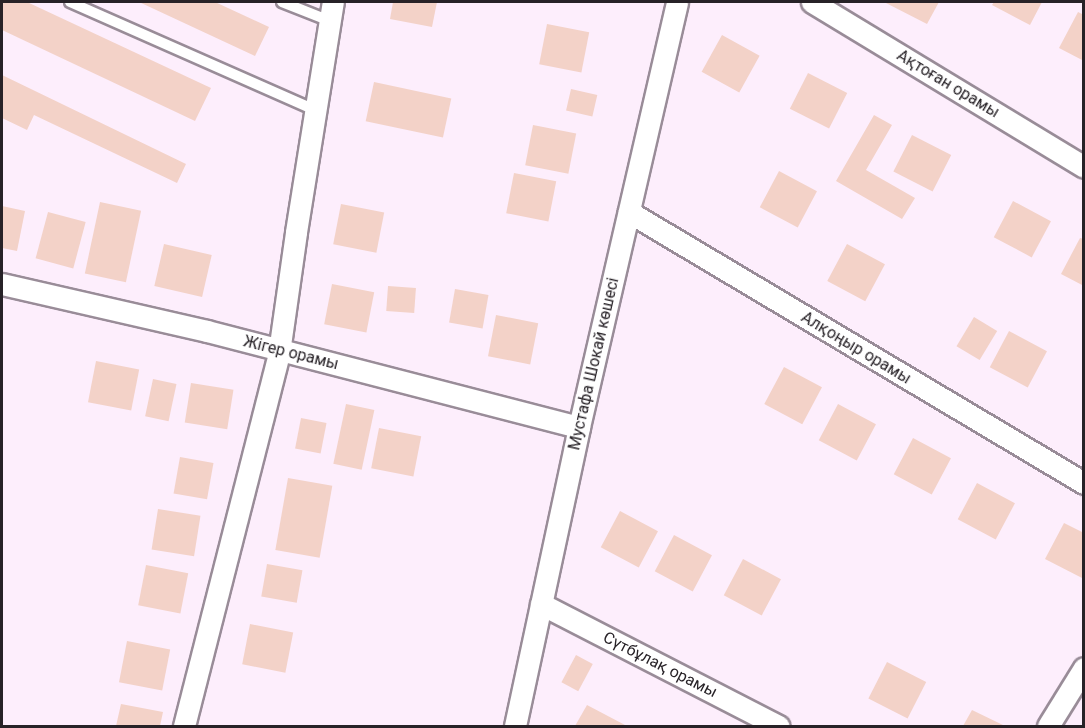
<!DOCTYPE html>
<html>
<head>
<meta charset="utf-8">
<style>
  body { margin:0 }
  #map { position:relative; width:1085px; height:728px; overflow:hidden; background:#fdeefc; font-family:Roboto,sans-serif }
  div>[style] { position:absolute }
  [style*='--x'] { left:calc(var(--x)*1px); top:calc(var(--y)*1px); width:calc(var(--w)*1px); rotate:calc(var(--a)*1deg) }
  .building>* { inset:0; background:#f3d2c8; transform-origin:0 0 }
  .roads { filter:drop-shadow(2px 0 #998c98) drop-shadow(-2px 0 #998c98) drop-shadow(0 2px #998c98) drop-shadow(0 -2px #998c98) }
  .lane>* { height:10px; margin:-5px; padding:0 5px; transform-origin:5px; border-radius:5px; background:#fff }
  .street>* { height:21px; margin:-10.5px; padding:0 10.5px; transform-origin:10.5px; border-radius:10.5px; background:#fff }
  span { translate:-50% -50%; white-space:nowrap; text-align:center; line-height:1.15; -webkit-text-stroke:4.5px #fff; paint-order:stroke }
  .street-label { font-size:16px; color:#272227 }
  .frame { position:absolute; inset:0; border:3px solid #272227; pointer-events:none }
</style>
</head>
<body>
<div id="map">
  <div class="building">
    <div style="clip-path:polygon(2px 2px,27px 2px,211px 88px,195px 121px,2px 30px)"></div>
    <div style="clip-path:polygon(139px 2px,215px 2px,269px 27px,255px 56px)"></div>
    <div style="clip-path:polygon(393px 2px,437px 2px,432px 27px,390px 19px)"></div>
    <div style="clip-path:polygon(884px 2px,939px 2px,927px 24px)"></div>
    <div style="clip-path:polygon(994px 2px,1042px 2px,1030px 25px,992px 5px)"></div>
    <div style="clip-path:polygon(1078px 12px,1084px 15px,1084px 61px,1059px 48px)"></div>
    <div style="left:547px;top:24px;width:43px;height:41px;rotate:11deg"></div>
    <div style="left:722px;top:35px;width:43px;height:42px;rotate:29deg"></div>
    <div style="left:808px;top:73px;width:44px;height:40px;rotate:27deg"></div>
    <div style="clip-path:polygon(2px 75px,186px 164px,177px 183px,34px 115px,27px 130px,2px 118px)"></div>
    <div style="left:374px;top:82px;width:79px;height:40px;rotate:12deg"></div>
    <div style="left:571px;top:89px;width:27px;height:22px;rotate:13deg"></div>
    <div style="clip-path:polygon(874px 115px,892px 125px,866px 170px,915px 198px,902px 219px,836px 181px)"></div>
    <div style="left:533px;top:125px;width:44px;height:41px;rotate:11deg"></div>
    <div style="left:912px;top:135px;width:44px;height:41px;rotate:27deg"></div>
    <div style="left:779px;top:171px;width:43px;height:41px;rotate:28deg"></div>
    <div style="left:514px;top:173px;width:43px;height:41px;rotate:11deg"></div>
    <div style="left:1013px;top:201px;width:43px;height:41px;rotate:28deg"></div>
    <div style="left:100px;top:202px;width:42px;height:73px;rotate:12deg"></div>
    <div style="left:341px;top:204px;width:44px;height:41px;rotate:11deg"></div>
    <div style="clip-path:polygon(2px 206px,25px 211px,17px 251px,2px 248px)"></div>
    <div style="left:48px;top:212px;width:39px;height:48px;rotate:15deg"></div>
    <div style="clip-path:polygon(1080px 238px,1084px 239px,1084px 286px,1061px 274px)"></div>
    <div style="left:164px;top:244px;width:49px;height:43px;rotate:13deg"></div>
    <div style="left:847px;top:244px;width:43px;height:42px;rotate:28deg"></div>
    <div style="left:332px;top:284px;width:43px;height:41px;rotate:11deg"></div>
    <div style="left:388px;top:286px;width:28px;height:25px;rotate:4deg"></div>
    <div style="left:455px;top:289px;width:34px;height:34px;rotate:10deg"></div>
    <div style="left:496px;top:315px;width:43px;height:42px;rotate:11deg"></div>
    <div style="left:974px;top:317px;width:27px;height:34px;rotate:31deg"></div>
    <div style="left:1009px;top:331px;width:43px;height:41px;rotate:28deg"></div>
    <div style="left:96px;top:361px;width:44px;height:42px;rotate:11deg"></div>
    <div style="left:784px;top:367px;width:43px;height:42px;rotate:28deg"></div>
    <div style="left:153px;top:379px;width:24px;height:38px;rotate:12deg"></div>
    <div style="left:191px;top:383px;width:43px;height:40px;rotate:9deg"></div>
    <div style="left:346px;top:404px;width:29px;height:61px;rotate:12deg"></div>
    <div style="left:838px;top:404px;width:43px;height:41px;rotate:28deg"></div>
    <div style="left:301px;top:418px;width:26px;height:31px;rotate:11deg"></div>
    <div style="left:379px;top:428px;width:43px;height:41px;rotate:11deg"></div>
    <div style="left:913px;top:438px;width:43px;height:41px;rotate:28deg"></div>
    <div style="left:180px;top:457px;width:34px;height:37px;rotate:10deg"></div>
    <div style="left:288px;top:478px;width:45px;height:73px;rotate:10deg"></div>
    <div style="left:977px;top:483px;width:43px;height:41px;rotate:28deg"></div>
    <div style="left:158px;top:509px;width:43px;height:41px;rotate:9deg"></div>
    <div style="left:620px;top:511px;width:43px;height:41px;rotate:28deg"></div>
    <div style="clip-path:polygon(1064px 523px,1084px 533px,1084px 579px,1045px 559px)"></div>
    <div style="left:674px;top:535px;width:43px;height:41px;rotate:28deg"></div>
    <div style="left:743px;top:559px;width:43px;height:41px;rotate:28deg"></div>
    <div style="left:267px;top:564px;width:36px;height:33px;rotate:10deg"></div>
    <div style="left:146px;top:565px;width:43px;height:41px;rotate:11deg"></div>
    <div style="left:250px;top:624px;width:44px;height:41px;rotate:11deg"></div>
    <div style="left:127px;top:641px;width:44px;height:42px;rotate:11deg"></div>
    <div style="left:576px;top:655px;width:19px;height:31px;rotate:28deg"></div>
    <div style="left:887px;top:662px;width:44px;height:41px;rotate:27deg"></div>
    <div style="clip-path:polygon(121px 704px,163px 712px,160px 726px,116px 726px)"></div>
    <div style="clip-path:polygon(587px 705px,625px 725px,624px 726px,575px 726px)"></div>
    <div style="clip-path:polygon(972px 710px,1005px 726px,963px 726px)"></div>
  </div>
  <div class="roads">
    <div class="lane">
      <div style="--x:70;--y:2;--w:268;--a:23.8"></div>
      <div style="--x:282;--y:2;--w:52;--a:21.6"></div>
    </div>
    <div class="street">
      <div style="--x:812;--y:2;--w:318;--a:31.2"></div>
      <div style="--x:629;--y:212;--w:530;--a:30.78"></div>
      <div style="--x:2;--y:284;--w:210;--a:12.9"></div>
      <div style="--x:207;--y:331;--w:384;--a:14.5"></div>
      <div style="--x:541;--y:604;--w:267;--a:27.2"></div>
      <div style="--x:184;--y:726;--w:386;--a:-75.7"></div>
      <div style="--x:279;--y:352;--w:121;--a:-81.9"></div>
      <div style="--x:296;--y:232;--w:233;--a:-80.9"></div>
      <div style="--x:515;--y:726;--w:306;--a:-77.9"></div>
      <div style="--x:579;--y:427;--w:436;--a:-77"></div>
      <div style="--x:1048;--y:726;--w:68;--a:-58.2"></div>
    </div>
  </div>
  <div class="street-label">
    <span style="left:948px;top:84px;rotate:31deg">Ақтоған орамы</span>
    <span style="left:856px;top:348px;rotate:31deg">Алқоңыр орамы</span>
    <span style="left:291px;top:353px;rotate:14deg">Жігер орамы</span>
    <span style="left:594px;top:364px;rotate:-77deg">Мустафа Шокай көшесі</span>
    <span style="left:660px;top:665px;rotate:27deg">Cүтбұлақ орамы</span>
  </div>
  <div class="frame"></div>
</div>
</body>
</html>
